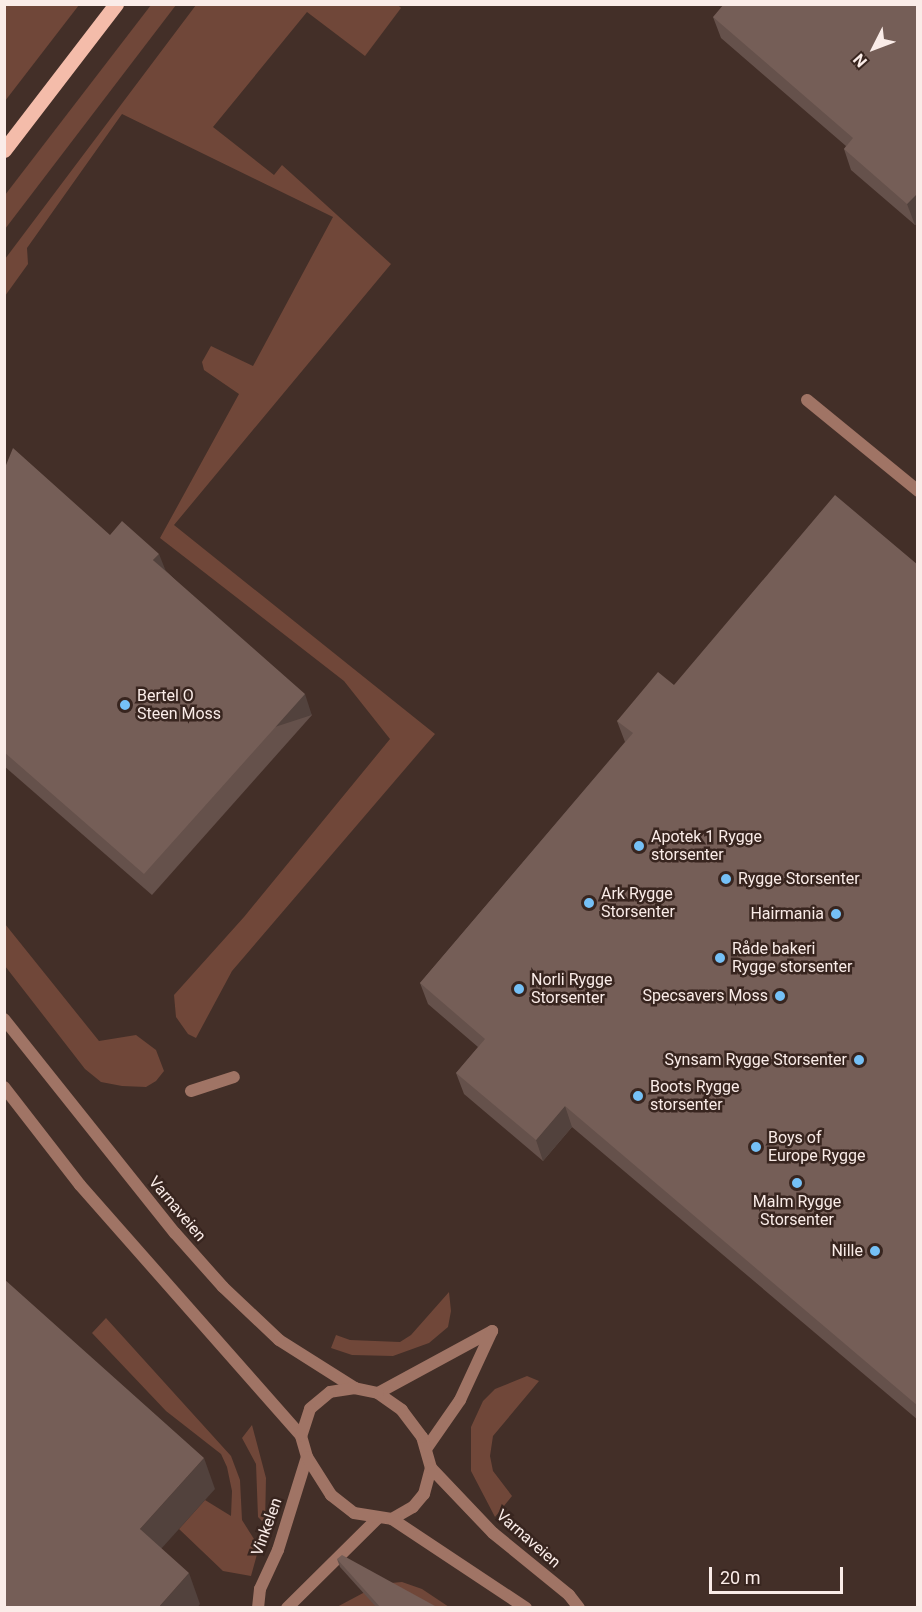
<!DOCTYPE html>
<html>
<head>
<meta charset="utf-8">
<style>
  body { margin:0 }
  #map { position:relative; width:922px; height:1612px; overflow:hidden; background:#432f28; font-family:Roboto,sans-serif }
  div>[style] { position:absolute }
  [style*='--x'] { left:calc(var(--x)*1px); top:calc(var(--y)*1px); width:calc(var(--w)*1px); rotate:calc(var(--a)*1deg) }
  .green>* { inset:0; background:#704739 }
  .service>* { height:12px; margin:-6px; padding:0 6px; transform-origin:6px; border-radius:6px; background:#a07465 }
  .minor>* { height:12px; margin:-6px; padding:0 6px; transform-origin:6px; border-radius:6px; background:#a07465 }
  .tertiary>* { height:12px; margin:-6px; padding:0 6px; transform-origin:6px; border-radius:6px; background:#a07465 }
  .primary>* { height:15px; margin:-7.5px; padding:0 7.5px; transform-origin:7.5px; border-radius:7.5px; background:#f4bcaa }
  .wall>* { inset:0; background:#65514b }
  .shaded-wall>* { inset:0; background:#52423d; transform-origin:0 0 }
  .building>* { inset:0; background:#755e57 }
  .dots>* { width:16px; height:16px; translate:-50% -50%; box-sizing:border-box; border:3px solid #38251f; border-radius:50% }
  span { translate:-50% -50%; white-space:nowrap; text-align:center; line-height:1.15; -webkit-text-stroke:5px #38251f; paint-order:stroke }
  .poi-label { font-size:16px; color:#faece8 }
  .left { translate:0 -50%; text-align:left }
  .right { translate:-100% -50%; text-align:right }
  .street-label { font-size:16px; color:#faece8 }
  .frame { position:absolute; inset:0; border:6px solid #faece8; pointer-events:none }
  .north { position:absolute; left:844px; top:18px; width:60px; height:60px; -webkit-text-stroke:4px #38251f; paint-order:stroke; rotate:228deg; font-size:16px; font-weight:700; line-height:24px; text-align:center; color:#faece8 }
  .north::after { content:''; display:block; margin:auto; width:21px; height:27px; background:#faece8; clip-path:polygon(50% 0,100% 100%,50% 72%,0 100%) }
  .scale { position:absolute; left:709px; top:1567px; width:134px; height:27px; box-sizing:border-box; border:3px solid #faece8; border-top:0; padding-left:8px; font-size:18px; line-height:21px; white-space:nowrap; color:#faece8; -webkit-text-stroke:4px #38251f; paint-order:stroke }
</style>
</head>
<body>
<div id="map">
  <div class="green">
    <div style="clip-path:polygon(5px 4px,79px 5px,5px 101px,4px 5px)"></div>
    <div style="clip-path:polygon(397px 4px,401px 8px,365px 56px,307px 12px,213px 127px,274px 175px,282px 165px,391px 264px,174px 525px,435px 734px,232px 971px,196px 1038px,188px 1034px,176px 1017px,174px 995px,244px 917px,390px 739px,344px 681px,160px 538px,239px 394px,204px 370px,202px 362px,211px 346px,253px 366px,333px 217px,122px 114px,27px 248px,28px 264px,5px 296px,5px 259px,196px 5px)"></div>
    <div style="clip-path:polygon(151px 5px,176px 5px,5px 229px,5px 195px)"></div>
    <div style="clip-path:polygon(5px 924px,99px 1041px,136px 1035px,156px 1050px,164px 1071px,156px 1081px,146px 1087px,122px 1086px,101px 1082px,85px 1069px,5px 966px)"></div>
    <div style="clip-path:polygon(449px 1292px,451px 1311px,448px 1327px,429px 1343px,393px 1356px,352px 1355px,331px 1348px,336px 1335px,350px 1340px,400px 1342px,411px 1335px)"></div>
    <div style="clip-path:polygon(106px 1318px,231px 1456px,240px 1480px,242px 1520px,259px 1547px,251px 1576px,223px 1571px,179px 1529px,205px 1500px,231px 1516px,232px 1491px,227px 1467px,221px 1454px,166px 1411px,92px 1333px)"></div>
    <div style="clip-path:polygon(527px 1376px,539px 1381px,493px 1436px,490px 1456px,493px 1471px,512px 1496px,495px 1517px,471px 1471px,471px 1427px,483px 1401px,495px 1389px)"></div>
    <div style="clip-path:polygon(252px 1425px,266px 1478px,265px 1524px,258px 1517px,256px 1464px,242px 1438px)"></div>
    <div style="clip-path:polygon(402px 1582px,422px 1589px,449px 1607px,436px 1607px,402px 1591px,379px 1607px,335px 1608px,380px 1584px)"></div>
  </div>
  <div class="service">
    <div style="--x:807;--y:400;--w:144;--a:39.3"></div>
    <div style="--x:191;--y:1091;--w:45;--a:-18"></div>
    <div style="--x:378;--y:1393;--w:130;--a:-28.5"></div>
    <div style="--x:426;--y:1449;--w:60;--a:-55.2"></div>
    <div style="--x:460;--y:1400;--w:76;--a:-65.1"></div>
  </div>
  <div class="minor">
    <div style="--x:258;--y:1608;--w:19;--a:-84"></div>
    <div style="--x:260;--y:1589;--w:43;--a:-65.2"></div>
    <div style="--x:278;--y:1550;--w:97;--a:-72.7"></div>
    <div style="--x:287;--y:1608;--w:127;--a:-44.7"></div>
  </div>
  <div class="tertiary">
    <div style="--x:4;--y:1019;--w:274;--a:51.4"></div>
    <div style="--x:175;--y:1233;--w:72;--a:48.4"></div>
    <div style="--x:223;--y:1287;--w:77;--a:43.4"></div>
    <div style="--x:279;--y:1340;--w:90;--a:32.3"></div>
    <div style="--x:4;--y:1087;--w:124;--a:52.2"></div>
    <div style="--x:80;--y:1185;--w:334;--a:48.6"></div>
    <div style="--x:301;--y:1436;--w:22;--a:74"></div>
    <div style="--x:307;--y:1457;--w:45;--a:57.7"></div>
    <div style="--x:331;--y:1495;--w:29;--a:38"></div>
    <div style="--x:354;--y:1513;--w:38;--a:9"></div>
    <div style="--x:392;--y:1519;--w:24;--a:-30"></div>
    <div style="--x:413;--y:1507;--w:17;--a:-50"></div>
    <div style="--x:424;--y:1494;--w:27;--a:-75"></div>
    <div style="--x:431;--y:1468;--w:32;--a:-106"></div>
    <div style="--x:422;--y:1437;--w:34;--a:-127"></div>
    <div style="--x:402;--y:1410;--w:29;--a:-145"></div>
    <div style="--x:378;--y:1393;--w:24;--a:-168"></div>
    <div style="--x:355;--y:1388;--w:25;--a:171"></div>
    <div style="--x:330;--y:1392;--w:26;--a:140"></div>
    <div style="--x:310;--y:1409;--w:28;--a:108"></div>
    <div style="--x:431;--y:1468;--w:90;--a:46.4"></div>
    <div style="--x:493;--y:1533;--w:98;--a:39.2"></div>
    <div style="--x:569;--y:1595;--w:16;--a:52"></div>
    <div style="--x:392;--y:1519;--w:161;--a:33.6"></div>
  </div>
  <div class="primary">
    <div style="--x:4;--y:150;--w:184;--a:-52.5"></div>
  </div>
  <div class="wall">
    <div style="clip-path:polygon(918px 4px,918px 222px,915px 225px,851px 170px,844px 149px,846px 146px,721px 38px,713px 17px)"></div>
    <div style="clip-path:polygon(4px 470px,165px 570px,312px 715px,152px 895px,4px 766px)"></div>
    <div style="clip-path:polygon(918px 565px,918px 1420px,572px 1127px,543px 1161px,464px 1094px,456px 1073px,478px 1047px,428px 1004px,420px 983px,625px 742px,617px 721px,674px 685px)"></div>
    <div style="clip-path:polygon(337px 1559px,436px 1608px,377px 1608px,340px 1567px)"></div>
  </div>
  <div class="shaded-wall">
    <div style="clip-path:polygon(917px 193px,918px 222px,915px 225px,907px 204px)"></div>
    <div style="clip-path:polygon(159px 554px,167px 574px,153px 560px)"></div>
    <div style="left:305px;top:694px;width:22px;height:241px;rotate:72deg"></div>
    <div style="clip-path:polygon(565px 1106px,572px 1127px,543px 1161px,536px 1140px)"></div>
    <div style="clip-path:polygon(204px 1458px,215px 1489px,152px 1559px,140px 1529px)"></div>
    <div style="clip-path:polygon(189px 1573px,200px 1604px,197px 1608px,158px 1608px)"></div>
  </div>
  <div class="building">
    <div style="clip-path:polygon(724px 4px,918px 4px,918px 193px,907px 204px,844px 149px,853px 138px,713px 17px)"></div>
    <div style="clip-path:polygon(13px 448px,110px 535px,122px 521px,159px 554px,153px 560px,305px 694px,144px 874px,4px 752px,4px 470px)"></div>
    <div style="clip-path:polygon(835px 495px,918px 565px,918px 1406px,565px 1106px,536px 1140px,456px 1073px,485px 1039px,420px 983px,633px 733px,617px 721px,658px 672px,674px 685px)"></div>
    <div style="clip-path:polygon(4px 1279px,204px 1458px,140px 1529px,189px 1573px,158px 1608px,4px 1608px)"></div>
    <div style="clip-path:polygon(342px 1555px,435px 1606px,434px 1608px,381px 1608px,337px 1559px)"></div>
  </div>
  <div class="dots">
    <div style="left:125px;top:705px;background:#75c0f6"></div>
    <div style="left:639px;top:846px;background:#75c0f6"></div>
    <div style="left:726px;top:879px;background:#75c0f6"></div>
    <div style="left:589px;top:903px;background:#75c0f6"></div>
    <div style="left:836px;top:914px;background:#75c0f6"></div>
    <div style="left:720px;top:958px;background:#75c0f6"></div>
    <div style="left:519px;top:989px;background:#75c0f6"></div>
    <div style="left:780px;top:996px;background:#75c0f6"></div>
    <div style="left:859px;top:1060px;background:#75c0f6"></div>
    <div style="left:638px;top:1096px;background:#75c0f6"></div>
    <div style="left:756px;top:1147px;background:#75c0f6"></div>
    <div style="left:797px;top:1183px;background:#75c0f6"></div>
    <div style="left:875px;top:1251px;background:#75c0f6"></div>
  </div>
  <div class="poi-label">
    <span class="left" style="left:137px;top:705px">Bertel O<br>Steen Moss</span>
    <span class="left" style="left:651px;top:846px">Apotek 1 Rygge<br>storsenter</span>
    <span class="left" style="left:738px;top:879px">Rygge Storsenter</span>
    <span class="left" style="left:601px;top:903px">Ark Rygge<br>Storsenter</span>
    <span class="right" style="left:824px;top:914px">Hairmania</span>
    <span class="left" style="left:732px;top:958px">Råde bakeri<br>Rygge storsenter</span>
    <span class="left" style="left:531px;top:989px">Norli Rygge<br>Storsenter</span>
    <span class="right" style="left:768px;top:996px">Specsavers Moss</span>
    <span class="right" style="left:847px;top:1060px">Synsam Rygge Storsenter</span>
    <span class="left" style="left:650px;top:1096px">Boots Rygge<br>storsenter</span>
    <span class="left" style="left:768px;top:1147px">Boys of<br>Europe Rygge</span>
    <span style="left:797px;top:1211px">Malm Rygge<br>Storsenter</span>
    <span class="right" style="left:863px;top:1251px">Nille</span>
  </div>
  <div class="street-label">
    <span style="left:177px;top:1209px;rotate:50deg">Varnaveien</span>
    <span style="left:267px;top:1527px;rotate:-70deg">Vinkelen</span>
    <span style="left:528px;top:1539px;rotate:41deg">Varnaveien</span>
  </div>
  <div class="frame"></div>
  <div class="north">N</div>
  <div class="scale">20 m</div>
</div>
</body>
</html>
